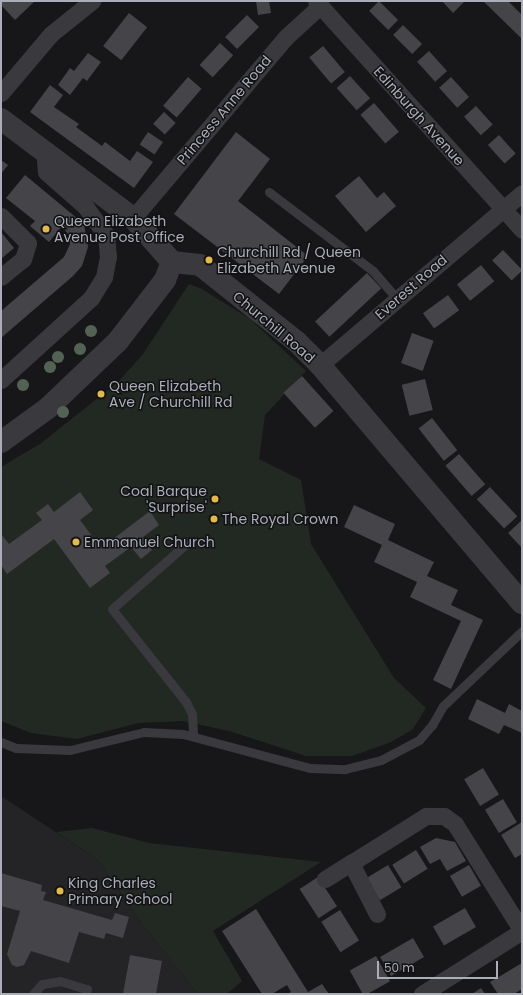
<!DOCTYPE html>
<html>
<head>
<meta charset="utf-8">
<style>
  body { margin:0 }
  #map { position:relative; width:523px; height:995px; overflow:hidden; background:#171719; font-family:Poppins,sans-serif }
  div>[style] { position:absolute }
  [style*='--x'] { left:calc(var(--x)*1px); top:calc(var(--y)*1px); width:calc(var(--w)*1px); rotate:calc(var(--a)*1deg) }
  .built>* { inset:0; background:#242326 }
  .green>* { inset:0; background:#222923 }
  .building>* { inset:0; background:#454449; transform-origin:0 0 }
  .service>* { height:9px; margin:-4.5px; padding:0 4.5px; transform-origin:4.5px; border-radius:4.5px; background:#39393e }
  .minor>* { height:17px; margin:-8.5px; padding:0 8.5px; transform-origin:8.5px; border-radius:8.5px; background:#39393e }
  .tertiary>* { height:22px; margin:-11px; padding:0 11px; transform-origin:11px; border-radius:11px; background:#39393e }
  .trees>* { width:12px; height:12px; margin:-6px; border-radius:50%; background:#526356 }
  .dots>* { width:11px; height:11px; translate:-50% -50%; box-sizing:border-box; border:2px solid #121214; border-radius:50% }
  span { translate:-50% -50%; white-space:nowrap; text-align:center; line-height:1.15; -webkit-text-stroke:3px #121214; paint-order:stroke }
  .street-label { font-size:14px; color:#abaeb8 }
  .poi-label { font-size:14px; color:#abaeb8 }
  .left { translate:0 -50%; text-align:left }
  .right { translate:-100% -50%; text-align:right }
  .frame { position:absolute; inset:0; border:2px solid #abaeb8; pointer-events:none }
  .scale { position:absolute; left:377px; top:961px; width:121px; height:18px; box-sizing:border-box; border:2px solid #abaeb8; border-top:0; padding-left:5px; font-size:12px; line-height:14px; white-space:nowrap; color:#abaeb8; -webkit-text-stroke:3px #121214; paint-order:stroke }
</style>
</head>
<body>
<div id="map">
  <div class="built">
    <div style="clip-path:polygon(1px 796px,98px 860px,141px 923px,198px 994px,1px 994px)"></div>
  </div>
  <div class="green">
    <div style="clip-path:polygon(189px 284px,202px 289px,250px 319px,306px 371px,265px 415px,259px 459px,301px 480px,311px 544px,394px 678px,426px 708px,413px 729px,391px 742px,352px 756px,306px 756px,229px 731px,183px 721px,138px 723px,77px 739px,31px 733px,1px 721px,1px 467px,40px 444px,118px 382px,143px 354px)"></div>
    <div style="clip-path:polygon(92px 828px,149px 843px,321px 862px,213px 931px,242px 981px,227px 994px,198px 994px,141px 923px,98px 860px,56px 832px)"></div>
  </div>
  <div class="building">
    <div style="clip-path:polygon(1px 1px,35px 1px,15px 20px,1px 5px)"></div>
    <div style="clip-path:polygon(256px 1px,269px 1px,271px 13px,258px 15px)"></div>
    <div style="left:379px;top:1px;width:27px;height:14px;rotate:45deg"></div>
    <div style="clip-path:polygon(442px 1px,465px 1px,453px 13px)"></div>
    <div style="clip-path:polygon(483px 1px,508px 1px,522px 15px,522px 39px)"></div>
    <div style="left:129px;top:13px;width:23px;height:42px;rotate:38deg"></div>
    <div style="left:247px;top:15px;width:17px;height:31px;rotate:45deg"></div>
    <div style="left:403px;top:25px;width:27px;height:14px;rotate:45deg"></div>
    <div style="left:220px;top:43px;width:18px;height:30px;rotate:43deg"></div>
    <div style="left:323px;top:46px;width:34px;height:18px;rotate:50deg"></div>
    <div style="left:429px;top:51px;width:27px;height:16px;rotate:48deg"></div>
    <div style="clip-path:polygon(88px 53px,101px 62px,87px 81px,83px 78px,70px 95px,58px 85px,70px 68px,74px 71px)"></div>
    <div style="left:350px;top:76px;width:30px;height:18px;rotate:48deg"></div>
    <div style="left:188px;top:77px;width:18px;height:38px;rotate:41deg"></div>
    <div style="left:451px;top:77px;width:27px;height:16px;rotate:48deg"></div>
    <div style="clip-path:polygon(50px 85px,63px 95px,54px 107px,79px 124px,76px 127px,102px 146px,105px 142px,130px 161px,137px 151px,153px 162px,134px 188px,30px 112px)"></div>
    <div style="left:374px;top:103px;width:38px;height:18px;rotate:49deg"></div>
    <div style="left:476px;top:106px;width:25px;height:16px;rotate:48deg"></div>
    <div style="left:164px;top:112px;width:16px;height:16px;rotate:43deg"></div>
    <div style="left:148px;top:132px;width:18px;height:15px;rotate:34deg"></div>
    <div style="clip-path:polygon(236px 132px,270px 159px,238px 201px,308px 256px,279px 294px,174px 214px)"></div>
    <div style="left:499px;top:135px;width:25px;height:15px;rotate:48deg"></div>
    <div style="clip-path:polygon(1px 160px,8px 165px,1px 174px)"></div>
    <div style="clip-path:polygon(25px 175px,84px 224px,88px 247px,82px 266px,73px 276px,1px 338px,1px 311px,64px 257px,70px 244px,68px 234px,62px 226px,49px 242px,30px 226px,35px 221px,6px 198px)"></div>
    <div style="clip-path:polygon(359px 176px,377px 198px,384px 192px,396px 206px,366px 232px,335px 196px)"></div>
    <div style="clip-path:polygon(1px 232px,14px 248px,1px 259px)"></div>
    <div style="left:503px;top:250px;width:28px;height:15px;rotate:46deg"></div>
    <div style="left:481px;top:265px;width:21px;height:31px;rotate:51deg"></div>
    <div style="left:367px;top:273px;width:21px;height:71px;rotate:47deg"></div>
    <div style="left:448px;top:295px;width:19px;height:31px;rotate:54deg"></div>
    <div style="left:412px;top:333px;width:23px;height:32px;rotate:20deg"></div>
    <div style="left:302px;top:376px;width:47px;height:25px;rotate:48deg"></div>
    <div style="left:425px;top:379px;width:32px;height:24px;rotate:76deg"></div>
    <div style="left:432px;top:418px;width:41px;height:17px;rotate:52deg"></div>
    <div style="left:459px;top:454px;width:40px;height:18px;rotate:49deg"></div>
    <div style="left:490px;top:487px;width:40px;height:18px;rotate:47deg"></div>
    <div style="clip-path:polygon(80px 492px,93px 510px,80px 520px,101px 548px,150px 511px,159px 525px,143px 537px,152px 550px,141px 559px,131px 547px,105px 566px,110px 573px,90px 588px,54px 539px,7px 574px,1px 565px,1px 534px,9px 544px,42px 520px,36px 513px,48px 504px,54px 512px)"></div>
    <div style="clip-path:polygon(354px 505px,395px 524px,388px 540px,434px 562px,427px 576px,458px 590px,451px 605px,483px 620px,451px 689px,433px 680px,461px 621px,410px 597px,417px 582px,374px 562px,382px 545px,344px 527px)"></div>
    <div style="clip-path:polygon(522px 520px,522px 548px,508px 533px)"></div>
    <div style="clip-path:polygon(477px 699px,505px 713px,509px 704px,522px 711px,522px 733px,504px 725px,499px 734px,468px 719px)"></div>
    <div style="left:483px;top:768px;width:31px;height:22px;rotate:59deg"></div>
    <div style="left:503px;top:799px;width:27px;height:21px;rotate:59deg"></div>
    <div style="clip-path:polygon(522px 822px,522px 854px,515px 858px,501px 835px)"></div>
    <div style="clip-path:polygon(436px 838px,455px 842px,466px 861px,447px 871px,440px 859px,430px 864px,420px 847px)"></div>
    <div style="left:416px;top:850px;width:22px;height:28px;rotate:58deg"></div>
    <div style="left:388px;top:865px;width:26px;height:25px;rotate:59deg"></div>
    <div style="left:469px;top:865px;width:24px;height:22px;rotate:60deg"></div>
    <div style="clip-path:polygon(1px 873px,42px 885px,41px 891px,46px 892px,43px 900px,112px 920px,115px 913px,129px 917px,123px 938px,106px 933px,104px 939px,79px 932px,69px 963px,31px 951px,24px 965px,17px 967px,12px 965px,7px 954px,20px 911px,1px 906px)"></div>
    <div style="left:318px;top:877px;width:35px;height:22px;rotate:57deg"></div>
    <div style="left:465px;top:908px;width:22px;height:37px;rotate:60deg"></div>
    <div style="clip-path:polygon(256px 909px,308px 992px,322px 984px,329px 994px,287px 994px,291px 992px,287px 985px,272px 994px,262px 994px,222px 931px)"></div>
    <div style="left:340px;top:910px;width:36px;height:22px;rotate:58deg"></div>
    <div style="left:413px;top:938px;width:22px;height:38px;rotate:60deg"></div>
    <div style="clip-path:polygon(130px 955px,162px 961px,156px 994px,123px 994px)"></div>
    <div style="left:376px;top:956px;width:29px;height:30px;rotate:61deg"></div>
    <div style="clip-path:polygon(522px 963px,522px 989px,514px 994px,498px 994px,490px 982px)"></div>
    <div style="clip-path:polygon(481px 988px,485px 994px,472px 994px)"></div>
  </div>
  <div class="service">
    <div style="--x:269;--y:192;--w:131;--a:37.2"></div>
    <div style="--x:373;--y:271;--w:37;--a:49"></div>
    <div style="--x:185;--y:545;--w:97;--a:138.8"></div>
    <div style="--x:112;--y:609;--w:119;--a:51.5"></div>
    <div style="--x:186;--y:702;--w:13;--a:63"></div>
    <div style="--x:192;--y:714;--w:22;--a:87"></div>
    <div style="--x:1;--y:742;--w:16;--a:22"></div>
    <div style="--x:16;--y:748;--w:54;--a:2.1"></div>
    <div style="--x:70;--y:750;--w:76;--a:-13.7"></div>
    <div style="--x:144;--y:732;--w:39;--a:3"></div>
    <div style="--x:183;--y:734;--w:131;--a:15"></div>
    <div style="--x:310;--y:768;--w:35;--a:2"></div>
    <div style="--x:345;--y:769;--w:37;--a:-14"></div>
    <div style="--x:381;--y:760;--w:43;--a:-27.8"></div>
    <div style="--x:419;--y:740;--w:20;--a:-49"></div>
    <div style="--x:432;--y:725;--w:22;--a:-60"></div>
    <div style="--x:443;--y:706;--w:109;--a:-43.5"></div>
    <div style="--x:33;--y:994;--w:13;--a:-48"></div>
    <div style="--x:42;--y:984;--w:18;--a:-9"></div>
    <div style="--x:60;--y:981;--w:28;--a:17"></div>
    <div style="--x:87;--y:989;--w:5;--a:112"></div>
  </div>
  <div class="minor">
    <div style="--x:316;--y:1;--w:308;--a:48"></div>
    <div style="--x:1;--y:93;--w:77;--a:-49.7"></div>
    <div style="--x:51;--y:34;--w:53;--a:-38.8"></div>
    <div style="--x:1;--y:216;--w:38;--a:45"></div>
    <div style="--x:28;--y:243;--w:17;--a:107"></div>
    <div style="--x:23;--y:259;--w:28;--a:141"></div>
    <div style="--x:133;--y:218;--w:237;--a:-49.8"></div>
    <div style="--x:286;--y:37;--w:46;--a:-42.4"></div>
    <div style="--x:320;--y:365;--w:265;--a:-40.4"></div>
    <div style="--x:1;--y:380;--w:122;--a:-42.3"></div>
    <div style="--x:91;--y:298;--w:25;--a:-58"></div>
    <div style="--x:104;--y:277;--w:20;--a:-79"></div>
    <div style="--x:108;--y:257;--w:22;--a:-95"></div>
    <div style="--x:106;--y:235;--w:34;--a:-126"></div>
    <div style="--x:86;--y:207;--w:53;--a:-138.8"></div>
    <div style="--x:46;--y:172;--w:21;--a:-95"></div>
    <div style="--x:325;--y:879;--w:31;--a:-32"></div>
    <div style="--x:377;--y:914;--w:57;--a:-117"></div>
    <div style="--x:351;--y:863;--w:89;--a:-32.1"></div>
    <div style="--x:426;--y:816;--w:18;--a:0"></div>
    <div style="--x:444;--y:816;--w:14;--a:36"></div>
    <div style="--x:455;--y:824;--w:126;--a:57.9"></div>
    <div style="--x:422;--y:994;--w:118;--a:-32.2"></div>
  </div>
  <div class="tertiary">
    <div style="--x:1;--y:119;--w:165;--a:36.9"></div>
    <div style="--x:133;--y:218;--w:59;--a:48.4"></div>
    <div style="--x:172;--y:262;--w:28;--a:6"></div>
    <div style="--x:200;--y:265;--w:124;--a:38.4"></div>
    <div style="--x:297;--y:342;--w:33;--a:45"></div>
    <div style="--x:320;--y:365;--w:312;--a:49.7"></div>
    <div style="--x:1;--y:442;--w:58;--a:-35.9"></div>
    <div style="--x:48;--y:408;--w:97;--a:-43.7"></div>
    <div style="--x:118;--y:341;--w:77;--a:-52.4"></div>
    <div style="--x:165;--y:280;--w:19;--a:-69"></div>
  </div>
  <div class="trees">
    <div style="left:91px;top:331px"></div>
    <div style="left:80px;top:349px"></div>
    <div style="left:58px;top:357px"></div>
    <div style="left:50px;top:367px"></div>
    <div style="left:23px;top:385px"></div>
    <div style="left:63px;top:412px"></div>
  </div>
  <div class="dots">
    <div style="left:46px;top:229px;background:#e3ba46"></div>
    <div style="left:209px;top:260px;background:#e3ba46"></div>
    <div style="left:101px;top:394px;background:#e3ba46"></div>
    <div style="left:215px;top:499px;background:#e3ba46"></div>
    <div style="left:214px;top:519px;background:#e3ba46"></div>
    <div style="left:76px;top:542px;background:#e3ba46"></div>
    <div style="left:60px;top:891px;background:#e3ba46"></div>
  </div>
  <div class="street-label">
    <span style="left:224px;top:110px;rotate:-50deg">Princess Anne Road</span>
    <span style="left:419px;top:116px;rotate:48deg">Edinburgh Avenue</span>
    <span style="left:411px;top:287px;rotate:-41deg">Everest Road</span>
    <span style="left:274px;top:327px;rotate:40deg">Churchill Road</span>
  </div>
  <div class="poi-label">
    <span class="left" style="left:54px;top:229px">Queen Elizabeth<br>Avenue Post Office</span>
    <span class="left" style="left:217px;top:260px">Churchill Rd / Queen<br>Elizabeth Avenue</span>
    <span class="left" style="left:109px;top:394px">Queen Elizabeth<br>Ave / Churchill Rd</span>
    <span class="right" style="left:207px;top:499px">Coal Barque<br>'Surprise'</span>
    <span class="left" style="left:222px;top:519px">The Royal Crown</span>
    <span class="left" style="left:84px;top:542px">Emmanuel Church</span>
    <span class="left" style="left:68px;top:891px">King Charles<br>Primary School</span>
  </div>
  <div class="frame"></div>
  <div class="scale">50 m</div>
</div>
</body>
</html>
